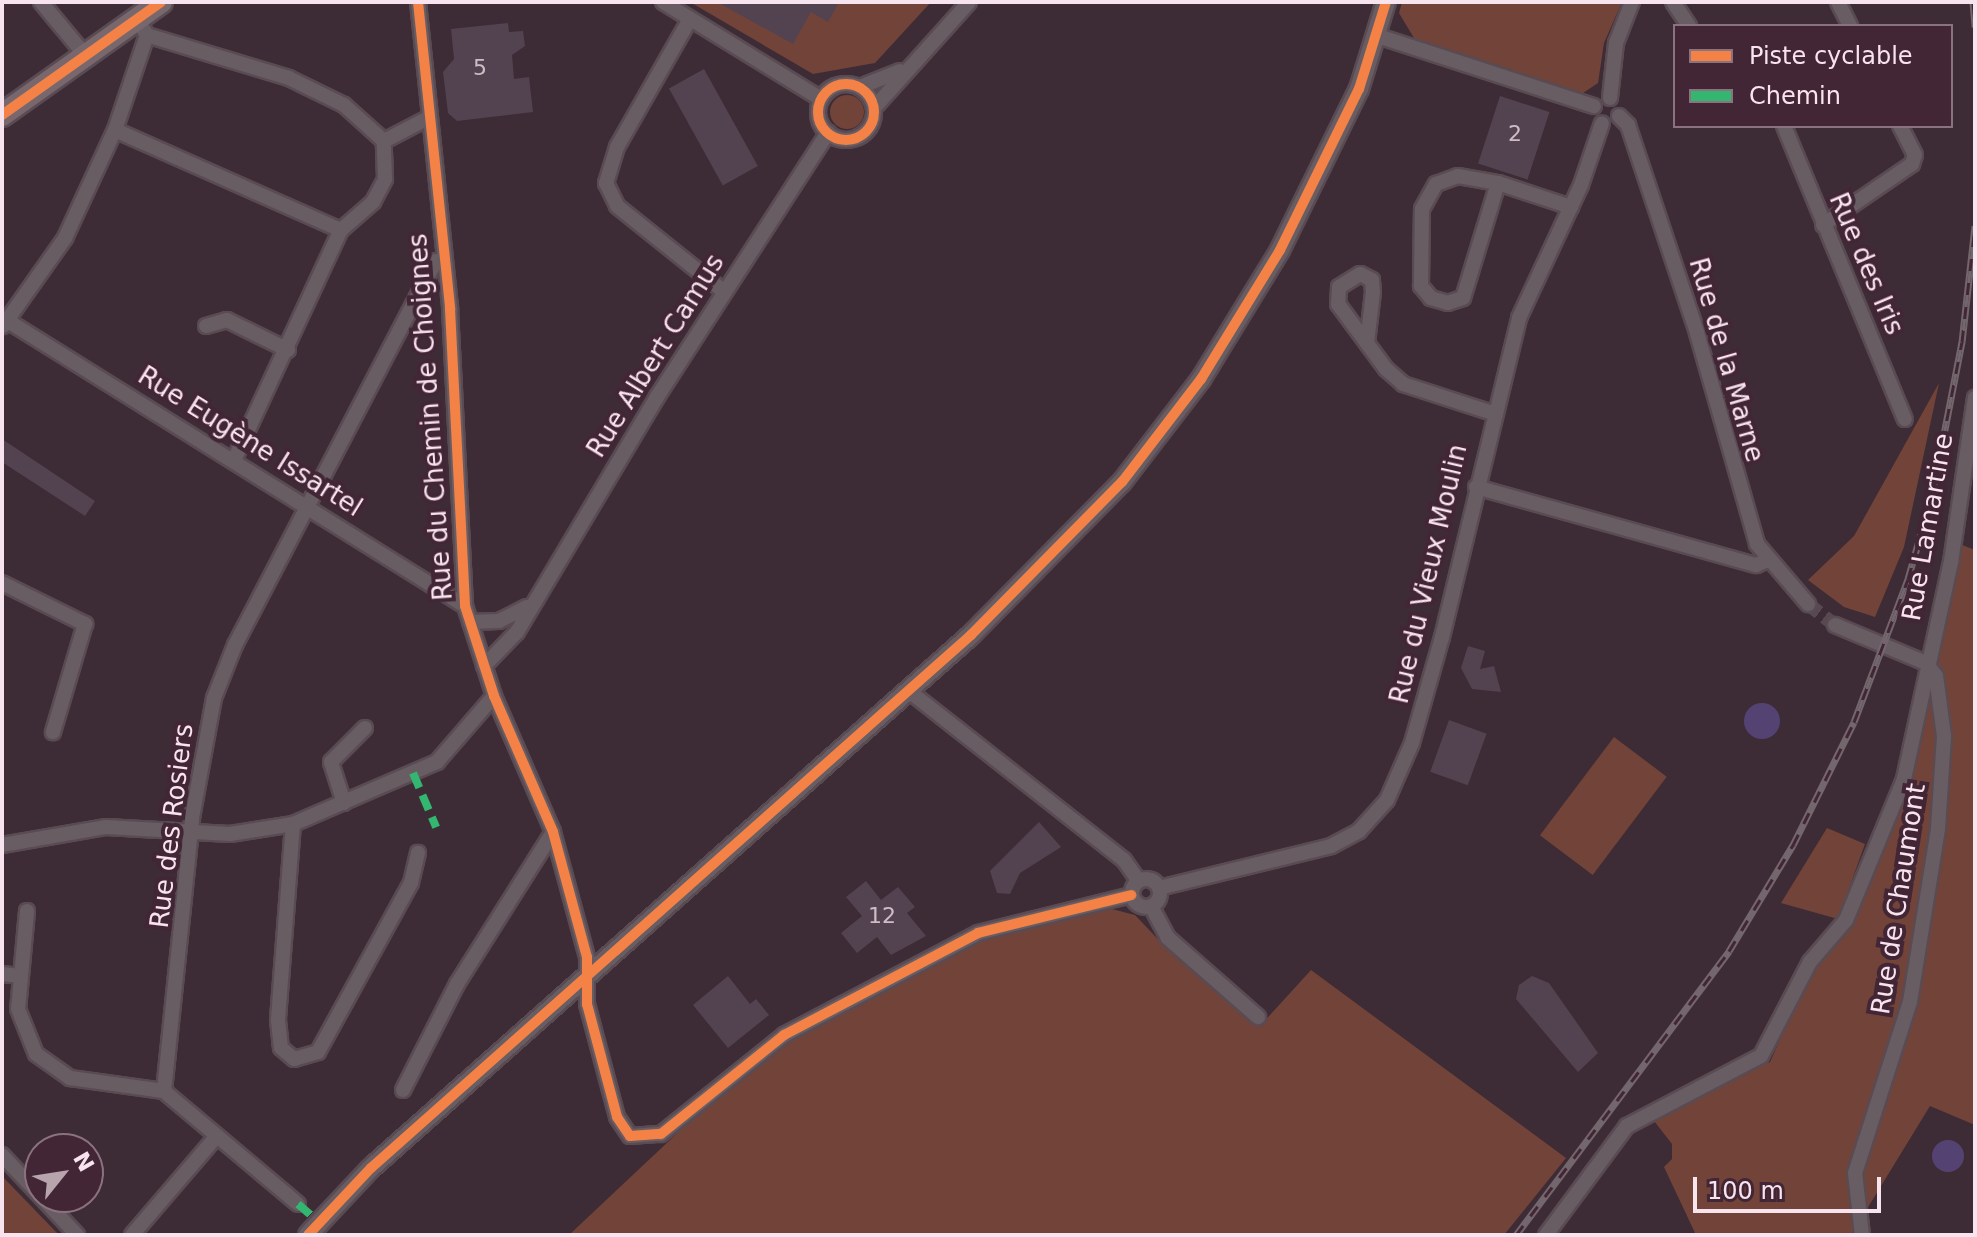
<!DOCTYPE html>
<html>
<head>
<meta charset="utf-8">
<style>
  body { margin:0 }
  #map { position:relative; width:1977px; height:1237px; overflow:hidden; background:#3d2c35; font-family:"DejaVu Sans",sans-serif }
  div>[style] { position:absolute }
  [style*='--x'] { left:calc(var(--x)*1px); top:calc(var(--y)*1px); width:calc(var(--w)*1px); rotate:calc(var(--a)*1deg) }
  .green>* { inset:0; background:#724338; transform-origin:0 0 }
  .round { border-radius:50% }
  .water>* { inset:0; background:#544372 }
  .building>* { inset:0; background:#534350; transform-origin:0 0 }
  .minor-tunnel>* { height:14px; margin-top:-7px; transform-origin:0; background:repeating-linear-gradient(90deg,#594851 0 14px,transparent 0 21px) }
  .roads { filter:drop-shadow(2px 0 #5a4b53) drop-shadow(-2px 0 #5a4b53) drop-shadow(0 2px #5a4b53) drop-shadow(0 -2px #5a4b53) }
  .minor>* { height:14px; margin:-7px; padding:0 7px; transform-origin:7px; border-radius:7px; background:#695d64 }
  .minor>.ring { margin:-7px; padding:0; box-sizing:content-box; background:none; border:14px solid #695d64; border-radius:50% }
  .tertiary>* { height:18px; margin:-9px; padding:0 9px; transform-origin:9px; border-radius:9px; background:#695d64 }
  .primary>* { height:22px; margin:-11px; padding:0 11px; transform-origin:11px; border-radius:11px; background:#78686e }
  .rail>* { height:7px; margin-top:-3.5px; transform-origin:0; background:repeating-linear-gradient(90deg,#432635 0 12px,#73666c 0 24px); box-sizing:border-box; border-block:2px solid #73666c }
  .quiet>* { height:8px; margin-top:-4px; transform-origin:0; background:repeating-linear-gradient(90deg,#33b770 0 16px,transparent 0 24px) }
  .cycleway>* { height:10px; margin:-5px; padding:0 5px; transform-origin:5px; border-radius:5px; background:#f48246 }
  .cycleway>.ring { margin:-5px; padding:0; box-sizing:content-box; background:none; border:10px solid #f48246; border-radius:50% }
  span { translate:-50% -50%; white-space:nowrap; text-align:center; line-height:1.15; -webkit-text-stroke:8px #432635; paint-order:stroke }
  .number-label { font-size:22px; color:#cfbcc6 }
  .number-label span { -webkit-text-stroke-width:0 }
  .street-label { font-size:26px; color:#f8e4ee }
  .frame { position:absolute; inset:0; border:4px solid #f8e4ee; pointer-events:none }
  .legend { position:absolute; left:1673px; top:24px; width:280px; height:104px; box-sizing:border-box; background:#432635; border:2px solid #8b727f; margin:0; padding:10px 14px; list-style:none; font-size:24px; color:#f8e4ee }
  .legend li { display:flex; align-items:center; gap:16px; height:40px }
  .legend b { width:40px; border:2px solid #8b727f }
  .north { position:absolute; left:24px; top:1133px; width:80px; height:80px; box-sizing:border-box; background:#432635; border:2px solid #8b727f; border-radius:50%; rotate:60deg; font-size:22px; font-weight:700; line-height:32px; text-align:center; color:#f8e4ee }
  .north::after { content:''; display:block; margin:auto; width:28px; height:36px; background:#b7a4ad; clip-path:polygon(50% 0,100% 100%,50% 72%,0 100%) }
  .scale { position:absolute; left:1693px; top:1177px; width:188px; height:36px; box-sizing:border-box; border:4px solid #f8e4ee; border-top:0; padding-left:10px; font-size:24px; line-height:28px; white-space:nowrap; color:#f8e4ee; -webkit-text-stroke:6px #432635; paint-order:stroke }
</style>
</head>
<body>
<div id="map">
  <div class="green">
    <div style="clip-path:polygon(690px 2px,931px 2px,875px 63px,813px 74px)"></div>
    <div style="clip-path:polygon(1402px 2px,1622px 2px,1604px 43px,1598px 83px,1583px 93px,1414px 38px,1399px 13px)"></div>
    <div class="round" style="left:830px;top:95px;width:34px;height:34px"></div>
    <div style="clip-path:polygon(1939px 383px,1904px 547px,1875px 617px,1844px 607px,1808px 580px,1854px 536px)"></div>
    <div style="clip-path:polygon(1962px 545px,1975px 550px,1975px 1125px,1930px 1106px,1851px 1235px,1696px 1235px,1664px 1167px,1672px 1159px,1672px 1144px,1651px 1117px,1770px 1062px,1813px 966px,1854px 924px,1867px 874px,1911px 782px)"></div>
    <div style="left:1614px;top:737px;width:66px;height:123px;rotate:37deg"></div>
    <div style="clip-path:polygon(1827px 828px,1865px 844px,1838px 919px,1781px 903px)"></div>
    <div style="clip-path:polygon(1108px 908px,1135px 915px,1173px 955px,1260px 1026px,1311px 970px,1566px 1158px,1504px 1235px,569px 1235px,738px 1076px,833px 1012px,986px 939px)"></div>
    <div style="clip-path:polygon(2px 1176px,59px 1235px,2px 1235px)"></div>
  </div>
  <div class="water">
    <div class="round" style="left:1744px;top:703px;width:36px;height:36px"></div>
    <div class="round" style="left:1932px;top:1140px;width:32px;height:32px"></div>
  </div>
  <div class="building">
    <div style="clip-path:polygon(717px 2px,839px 2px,828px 22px,811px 12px,793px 44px)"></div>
    <div style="clip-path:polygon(508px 23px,509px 32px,523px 31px,525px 46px,512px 55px,514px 79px,529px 77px,533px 112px,457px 121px,448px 113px,443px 72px,454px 59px,451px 29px)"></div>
    <div style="left:704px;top:69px;width:111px;height:40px;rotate:61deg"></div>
    <div style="left:1500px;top:96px;width:52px;height:71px;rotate:18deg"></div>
    <div style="clip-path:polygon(2px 439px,95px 501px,85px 516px,2px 462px)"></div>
    <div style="clip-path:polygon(1468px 646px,1485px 651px,1480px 669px,1494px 666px,1501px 692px,1472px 689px,1461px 668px)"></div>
    <div style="left:1449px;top:720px;width:40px;height:55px;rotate:20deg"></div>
    <div style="clip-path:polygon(1039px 822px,1061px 847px,1020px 873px,1010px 894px,997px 893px,990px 871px)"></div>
    <div style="clip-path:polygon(866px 881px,881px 900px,898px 887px,915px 907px,907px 913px,926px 936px,891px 955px,877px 937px,857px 953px,841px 933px,862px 916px,846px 897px)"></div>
    <div style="clip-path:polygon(728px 976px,750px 1004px,756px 999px,769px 1015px,728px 1048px,693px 1005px)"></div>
    <div style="clip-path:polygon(1532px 976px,1549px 983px,1598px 1053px,1578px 1072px,1516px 999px,1519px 985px)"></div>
  </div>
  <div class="minor-tunnel">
    <div style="--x:1808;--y:604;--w:34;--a:38"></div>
  </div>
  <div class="roads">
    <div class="minor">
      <div style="--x:41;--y:2;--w:69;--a:50.3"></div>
      <div style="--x:418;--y:2;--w:309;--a:84"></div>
      <div style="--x:450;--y:309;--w:297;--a:87.1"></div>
      <div style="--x:465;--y:606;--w:95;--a:72.1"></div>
      <div style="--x:494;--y:696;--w:148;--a:66.5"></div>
      <div style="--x:553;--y:832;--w:130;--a:74.8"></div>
      <div style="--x:587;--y:957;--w:47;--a:90"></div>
      <div style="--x:587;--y:1004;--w:117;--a:75.1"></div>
      <div style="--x:617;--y:1117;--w:23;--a:56"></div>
      <div style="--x:630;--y:1136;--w:31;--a:-4"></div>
      <div style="--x:661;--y:1134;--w:158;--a:-38.8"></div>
      <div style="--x:784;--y:1035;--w:219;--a:-27.7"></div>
      <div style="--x:978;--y:933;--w:158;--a:-13.9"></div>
      <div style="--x:663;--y:2;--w:185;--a:31.5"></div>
      <div style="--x:1673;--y:2;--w:29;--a:56"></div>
      <div style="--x:1838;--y:2;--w:27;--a:63"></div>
      <div style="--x:690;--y:19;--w:147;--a:119.7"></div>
      <div style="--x:617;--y:147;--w:38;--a:107"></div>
      <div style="--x:606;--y:183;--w:25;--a:64"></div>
      <div style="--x:617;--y:206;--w:136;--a:38.7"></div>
      <div style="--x:1378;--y:36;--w:227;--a:18"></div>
      <div class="ring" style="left:818px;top:84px;width:42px;height:42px"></div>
      <div style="--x:860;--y:87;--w:43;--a:-21.8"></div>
      <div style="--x:1610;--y:98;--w:55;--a:-83.8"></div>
      <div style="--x:1616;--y:43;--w:44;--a:-68.7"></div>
      <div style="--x:874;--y:108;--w:142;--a:-48.1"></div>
      <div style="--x:1619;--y:116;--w:13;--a:45"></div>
      <div style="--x:1628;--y:125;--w:219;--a:71.6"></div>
      <div style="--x:1697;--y:333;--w:219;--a:74.1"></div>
      <div style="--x:1757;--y:544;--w:79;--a:49.6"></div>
      <div style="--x:1784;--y:126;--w:317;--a:67.6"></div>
      <div style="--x:115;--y:130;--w:247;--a:23.9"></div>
      <div style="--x:341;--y:230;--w:43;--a:-41.2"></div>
      <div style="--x:373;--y:202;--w:26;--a:-62"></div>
      <div style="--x:385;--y:179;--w:38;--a:-92"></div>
      <div style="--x:384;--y:141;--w:54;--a:-138"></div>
      <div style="--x:344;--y:105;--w:61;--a:-153.9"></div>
      <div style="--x:289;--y:78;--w:148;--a:-163.2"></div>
      <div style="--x:147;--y:35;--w:20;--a:-123"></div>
      <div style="--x:384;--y:141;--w:50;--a:-27.6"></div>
      <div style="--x:1498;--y:183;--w:120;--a:106.9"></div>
      <div style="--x:1463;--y:298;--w:16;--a:162"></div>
      <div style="--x:1448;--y:303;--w:18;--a:-164"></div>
      <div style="--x:1431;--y:298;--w:16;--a:-130"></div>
      <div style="--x:1421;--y:286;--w:77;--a:-89.3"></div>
      <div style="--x:1422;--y:209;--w:29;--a:-61"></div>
      <div style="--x:1436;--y:184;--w:23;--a:-20"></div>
      <div style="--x:1458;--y:176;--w:41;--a:9.9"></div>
      <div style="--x:1498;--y:183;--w:77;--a:18.2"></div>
      <div style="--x:1823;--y:225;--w:108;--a:-34.4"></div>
      <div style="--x:1912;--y:164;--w:9;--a:-72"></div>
      <div style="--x:1915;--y:155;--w:33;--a:-117"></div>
      <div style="--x:8;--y:321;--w:539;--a:31.95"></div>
      <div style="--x:3;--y:326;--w:108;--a:-54.8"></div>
      <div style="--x:65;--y:238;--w:119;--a:-65.2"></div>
      <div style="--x:115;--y:130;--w:100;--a:-71.4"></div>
      <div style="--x:206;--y:326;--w:22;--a:-16"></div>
      <div style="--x:227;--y:320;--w:68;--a:26.2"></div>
      <div style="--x:1367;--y:343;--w:51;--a:-83.3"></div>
      <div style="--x:1373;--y:292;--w:12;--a:-95"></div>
      <div style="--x:1372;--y:280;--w:13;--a:-153"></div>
      <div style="--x:1360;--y:274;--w:25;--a:148"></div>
      <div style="--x:1339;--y:287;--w:17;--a:93"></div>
      <div style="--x:1338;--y:304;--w:81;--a:53.6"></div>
      <div style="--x:1386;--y:369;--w:23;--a:41"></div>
      <div style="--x:1403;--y:384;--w:94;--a:18"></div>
      <div style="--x:234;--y:460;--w:254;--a:-65.1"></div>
      <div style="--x:1476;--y:487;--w:291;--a:15.6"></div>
      <div style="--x:1756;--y:565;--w:11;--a:-22"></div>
      <div style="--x:2;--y:583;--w:93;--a:26.3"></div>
      <div style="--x:85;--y:624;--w:113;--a:106.5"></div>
      <div style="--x:470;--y:622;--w:29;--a:-2"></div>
      <div style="--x:499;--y:621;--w:31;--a:-27"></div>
      <div style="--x:1835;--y:625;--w:99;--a:22.7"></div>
      <div style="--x:484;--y:666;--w:47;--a:-45.9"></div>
      <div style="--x:517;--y:632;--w:274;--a:-59.2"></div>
      <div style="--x:657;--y:397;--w:315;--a:-57.1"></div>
      <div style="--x:909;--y:691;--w:273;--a:38.2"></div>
      <div style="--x:1124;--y:860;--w:24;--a:55"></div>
      <div style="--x:344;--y:803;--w:43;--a:-107.6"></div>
      <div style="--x:331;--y:762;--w:48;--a:-45"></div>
      <div style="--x:293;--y:824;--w:197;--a:94.4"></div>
      <div style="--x:278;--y:1020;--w:28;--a:84"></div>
      <div style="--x:281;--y:1048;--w:17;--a:40"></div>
      <div style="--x:294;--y:1059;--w:25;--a:-16"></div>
      <div style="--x:318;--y:1052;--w:193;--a:-61.2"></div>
      <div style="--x:411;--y:883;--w:31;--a:-77"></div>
      <div style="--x:2;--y:845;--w:106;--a:-9.8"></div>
      <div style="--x:106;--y:827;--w:124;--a:3.2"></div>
      <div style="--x:230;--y:834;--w:64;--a:-9"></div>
      <div style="--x:293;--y:824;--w:157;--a:-23.3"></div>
      <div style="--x:437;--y:762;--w:87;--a:-49.2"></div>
      <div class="ring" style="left:1132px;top:879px;width:14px;height:14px"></div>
      <div style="--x:1159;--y:888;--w:177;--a:-13.7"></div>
      <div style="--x:1331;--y:846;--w:32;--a:-28"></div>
      <div style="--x:1359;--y:831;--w:42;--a:-47.9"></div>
      <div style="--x:1387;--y:800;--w:62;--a:-66.3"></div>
      <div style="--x:1412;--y:743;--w:110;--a:-74.2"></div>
      <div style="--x:1442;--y:637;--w:328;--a:-76.4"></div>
      <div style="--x:1519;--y:318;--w:147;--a:-65"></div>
      <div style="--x:1581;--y:185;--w:65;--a:-71.3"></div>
      <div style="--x:1151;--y:906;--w:36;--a:62"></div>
      <div style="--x:1168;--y:938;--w:120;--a:41.3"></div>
      <div style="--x:27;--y:911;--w:98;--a:95.2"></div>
      <div style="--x:18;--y:1009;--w:48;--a:68.2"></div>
      <div style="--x:36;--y:1054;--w:42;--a:35.2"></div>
      <div style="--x:70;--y:1078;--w:95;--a:7.9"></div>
      <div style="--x:2;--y:974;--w:18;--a:6"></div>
      <div style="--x:403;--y:1090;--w:119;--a:-63"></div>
      <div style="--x:457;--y:984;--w:180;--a:-57.7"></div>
      <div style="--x:2;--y:1155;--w:110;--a:46.8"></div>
      <div style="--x:298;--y:1204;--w:175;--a:-139.9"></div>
      <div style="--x:164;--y:1091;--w:274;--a:-84.1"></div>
      <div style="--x:192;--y:818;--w:122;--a:-79.6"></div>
      <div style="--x:214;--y:698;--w:57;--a:-68.4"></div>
      <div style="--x:235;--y:645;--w:433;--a:-62.4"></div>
      <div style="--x:436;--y:261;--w:9;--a:-6"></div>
      <div style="--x:132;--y:1235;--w:129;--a:-49.4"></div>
      <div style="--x:1546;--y:1235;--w:136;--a:-53.4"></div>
      <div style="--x:1627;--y:1126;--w:151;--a:-27.6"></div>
      <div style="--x:1761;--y:1056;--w:106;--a:-62.5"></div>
      <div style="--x:1810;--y:962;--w:55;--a:-49.4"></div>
      <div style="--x:1846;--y:920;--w:152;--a:-67.6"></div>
      <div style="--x:1904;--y:779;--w:222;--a:-77.8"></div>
      <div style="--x:1951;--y:562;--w:166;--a:-81.7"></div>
      <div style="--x:1862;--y:1235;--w:62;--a:-96.4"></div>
      <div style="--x:1855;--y:1173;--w:180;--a:-72.2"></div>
      <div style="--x:1910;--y:1002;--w:175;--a:-80.8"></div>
      <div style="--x:1938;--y:829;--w:93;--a:-86.3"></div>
      <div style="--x:1944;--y:736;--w:61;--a:-97.6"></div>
      <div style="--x:1936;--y:676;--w:16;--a:-128"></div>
    </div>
    <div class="tertiary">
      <div style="--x:308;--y:1235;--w:92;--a:-46.8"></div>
      <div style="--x:371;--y:1168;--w:803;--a:-41.62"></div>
      <div style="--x:971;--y:635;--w:215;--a:-45.4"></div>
      <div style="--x:1122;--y:482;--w:130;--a:-52.5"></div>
      <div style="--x:1201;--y:379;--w:151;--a:-58.5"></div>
      <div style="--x:1280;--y:250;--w:179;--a:-63.9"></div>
      <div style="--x:1359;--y:89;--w:91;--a:-72.8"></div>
    </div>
    <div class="primary">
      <div style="--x:2;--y:115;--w:195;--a:-35.4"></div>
    </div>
  </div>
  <div class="rail">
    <div style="--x:1973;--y:2;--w:25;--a:85"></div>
    <div style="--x:1516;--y:1235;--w:355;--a:-53.1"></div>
    <div style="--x:1729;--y:951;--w:124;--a:-58.9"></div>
    <div style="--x:1793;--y:845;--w:137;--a:-63.6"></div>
    <div style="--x:1854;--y:722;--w:153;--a:-69.3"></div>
    <div style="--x:1908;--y:579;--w:91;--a:-74.1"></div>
    <div style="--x:1933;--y:491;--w:152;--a:-79"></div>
    <div style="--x:1962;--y:342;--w:117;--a:-83.6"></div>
  </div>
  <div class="quiet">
    <div style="--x:413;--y:773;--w:59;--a:66.9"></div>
    <div style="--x:298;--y:1204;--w:28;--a:41"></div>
  </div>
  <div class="cycleway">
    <div style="--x:418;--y:2;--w:309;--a:84"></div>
    <div style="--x:450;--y:309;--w:297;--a:87.1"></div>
    <div style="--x:465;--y:606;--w:95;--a:72.1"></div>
    <div style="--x:494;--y:696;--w:148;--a:66.5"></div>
    <div style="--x:553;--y:832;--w:130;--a:74.8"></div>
    <div style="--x:587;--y:957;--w:47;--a:90"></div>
    <div style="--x:587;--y:1004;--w:117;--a:75.1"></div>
    <div style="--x:617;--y:1117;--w:23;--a:56"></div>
    <div style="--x:630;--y:1136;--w:31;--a:-4"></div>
    <div style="--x:661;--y:1134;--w:158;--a:-38.8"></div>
    <div style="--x:784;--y:1035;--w:219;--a:-27.7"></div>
    <div style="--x:978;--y:933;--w:158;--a:-13.9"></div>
    <div class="ring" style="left:818px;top:84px;width:46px;height:46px"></div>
    <div style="--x:2;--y:115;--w:195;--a:-35.4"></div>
    <div style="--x:308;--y:1235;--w:92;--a:-46.8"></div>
    <div style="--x:371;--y:1168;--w:803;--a:-41.62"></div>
    <div style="--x:971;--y:635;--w:215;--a:-45.4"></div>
    <div style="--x:1122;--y:482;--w:130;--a:-52.5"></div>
    <div style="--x:1201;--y:379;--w:151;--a:-58.5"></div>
    <div style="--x:1280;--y:250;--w:179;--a:-63.9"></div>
    <div style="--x:1359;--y:89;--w:91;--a:-72.8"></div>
  </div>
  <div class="number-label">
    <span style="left:480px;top:68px">5</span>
    <span style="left:1515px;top:134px">2</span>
    <span style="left:882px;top:916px">12</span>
  </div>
  <div class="street-label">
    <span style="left:1866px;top:264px;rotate:67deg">Rue des Iris</span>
    <span style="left:656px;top:356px;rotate:-58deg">Rue Albert Camus</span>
    <span style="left:1726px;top:360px;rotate:74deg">Rue de la Marne</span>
    <span style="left:431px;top:417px;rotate:-94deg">Rue du Chemin de Choignes</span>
    <span style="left:250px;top:442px;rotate:32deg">Rue Eugène Issartel</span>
    <span style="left:1928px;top:527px;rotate:-80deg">Rue Lamartine</span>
    <span style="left:1429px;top:574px;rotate:-77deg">Rue du Vieux Moulin</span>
    <span style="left:172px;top:826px;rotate:-83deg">Rue des Rosiers</span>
    <span style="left:1899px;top:899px;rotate:-81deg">Rue de Chaumont</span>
  </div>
  <div class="frame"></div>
  <ul class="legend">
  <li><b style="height:10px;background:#f48246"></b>Piste cyclable</li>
  <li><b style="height:10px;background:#33b770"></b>Chemin</li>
  </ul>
  <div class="north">N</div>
  <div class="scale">100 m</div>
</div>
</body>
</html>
